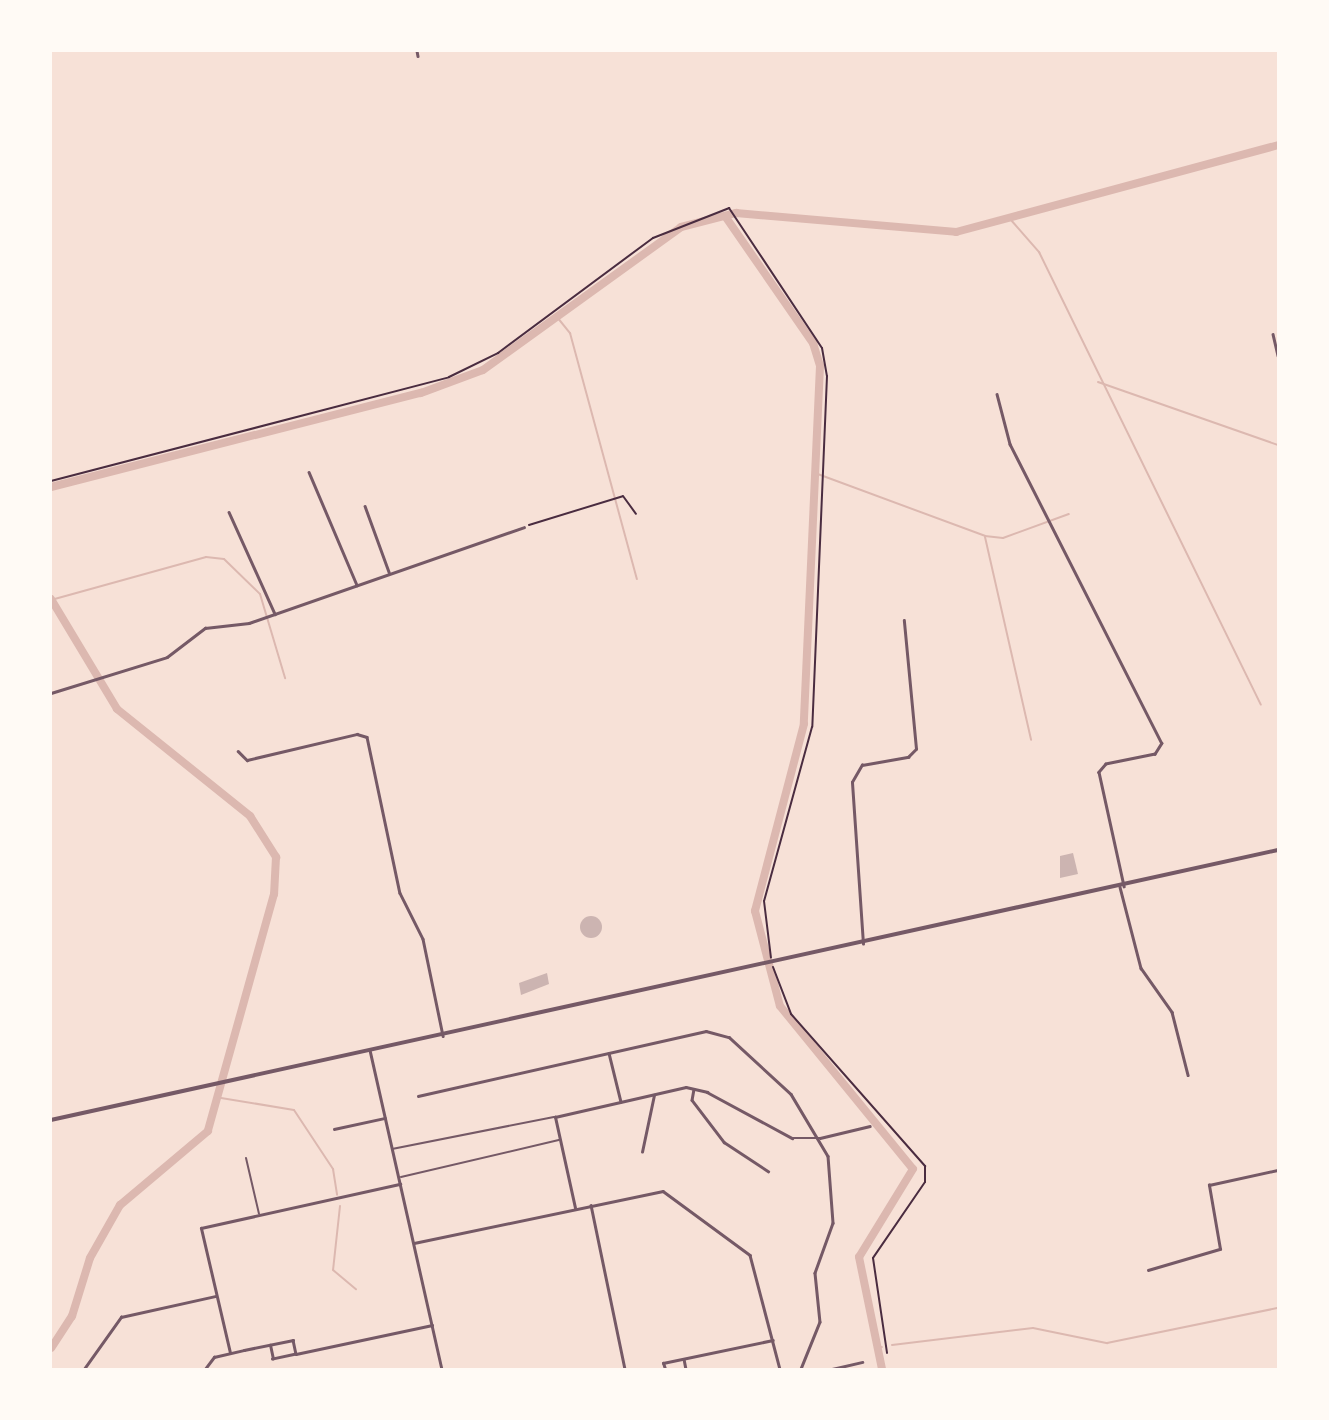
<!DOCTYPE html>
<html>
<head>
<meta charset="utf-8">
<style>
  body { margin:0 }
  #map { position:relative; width:1329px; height:1420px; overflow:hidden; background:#f7e1d7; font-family:"Asap Condensed",sans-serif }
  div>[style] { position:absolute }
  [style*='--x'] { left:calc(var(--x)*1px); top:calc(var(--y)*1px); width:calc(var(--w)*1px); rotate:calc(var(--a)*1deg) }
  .stream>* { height:2px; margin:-1px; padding:0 1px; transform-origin:1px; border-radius:1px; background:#dcb8b0 }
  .canal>* { height:8px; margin:-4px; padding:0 4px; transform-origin:4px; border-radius:4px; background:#dcb8b0 }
  .building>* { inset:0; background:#ccb4b1 }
  .round { border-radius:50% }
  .path>* { height:2px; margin:-1px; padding:0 1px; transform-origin:1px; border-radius:1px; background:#4a2c40 }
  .service>* { height:2px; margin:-1px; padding:0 1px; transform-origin:1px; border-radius:1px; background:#755966 }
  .minor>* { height:2.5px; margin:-1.25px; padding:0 1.25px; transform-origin:1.25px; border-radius:1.25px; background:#755966 }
  .tertiary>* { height:3.5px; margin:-1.75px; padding:0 1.75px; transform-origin:1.75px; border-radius:1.75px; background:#755966 }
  span { translate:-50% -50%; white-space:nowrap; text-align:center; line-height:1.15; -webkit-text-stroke:5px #fffaf5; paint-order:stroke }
  .frame { position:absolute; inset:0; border:52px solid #fffaf5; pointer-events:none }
</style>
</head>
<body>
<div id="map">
  <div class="stream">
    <div style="--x:1011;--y:220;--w:43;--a:48.8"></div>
    <div style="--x:1039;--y:252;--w:504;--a:63.89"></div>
    <div style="--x:557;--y:317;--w:21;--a:51"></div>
    <div style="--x:570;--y:333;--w:255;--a:74.8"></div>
    <div style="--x:1098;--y:382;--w:191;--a:19.3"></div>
    <div style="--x:815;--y:473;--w:181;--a:20.3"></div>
    <div style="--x:985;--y:536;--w:18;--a:6"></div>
    <div style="--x:1003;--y:538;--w:70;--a:-20"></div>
    <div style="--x:985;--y:537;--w:208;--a:77.2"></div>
    <div style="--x:51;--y:600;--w:161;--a:-15.5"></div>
    <div style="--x:206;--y:557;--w:18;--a:6"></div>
    <div style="--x:224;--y:559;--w:50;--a:44.2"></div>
    <div style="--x:260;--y:594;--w:88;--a:73.4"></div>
    <div style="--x:215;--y:1097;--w:80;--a:9.3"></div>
    <div style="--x:294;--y:1110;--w:71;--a:56.5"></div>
    <div style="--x:333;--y:1169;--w:26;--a:81"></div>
    <div style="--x:340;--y:1206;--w:64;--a:96.2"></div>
    <div style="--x:333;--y:1270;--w:30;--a:40"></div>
    <div style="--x:892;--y:1345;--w:142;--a:-6.9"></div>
    <div style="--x:1033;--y:1328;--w:76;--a:11.5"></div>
    <div style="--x:1107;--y:1343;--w:175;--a:-11.6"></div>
    <div style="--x:879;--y:1348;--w:3;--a:-18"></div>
  </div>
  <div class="canal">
    <div style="--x:725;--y:216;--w:155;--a:55.3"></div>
    <div style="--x:813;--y:343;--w:24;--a:73"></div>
    <div style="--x:820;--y:366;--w:358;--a:92.6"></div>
    <div style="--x:804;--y:724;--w:193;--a:104.7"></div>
    <div style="--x:755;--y:911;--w:98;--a:75.3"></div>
    <div style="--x:780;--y:1006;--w:210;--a:50.8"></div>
    <div style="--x:913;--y:1169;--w:103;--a:121.5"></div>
    <div style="--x:859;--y:1257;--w:114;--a:78.4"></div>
    <div style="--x:51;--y:487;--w:382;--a:-14.3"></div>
    <div style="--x:421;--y:393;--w:66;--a:-20.4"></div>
    <div style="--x:483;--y:370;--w:244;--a:-35.8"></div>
    <div style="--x:681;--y:227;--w:57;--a:-14.3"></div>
    <div style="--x:736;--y:213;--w:221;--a:4.9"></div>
    <div style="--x:956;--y:232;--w:334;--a:-15.1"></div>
    <div style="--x:51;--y:599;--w:128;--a:59"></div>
    <div style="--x:117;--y:709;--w:171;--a:38.8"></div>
    <div style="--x:250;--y:816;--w:49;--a:57.6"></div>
    <div style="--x:276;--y:857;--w:37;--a:93"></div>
    <div style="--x:274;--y:894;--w:246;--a:105.6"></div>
    <div style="--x:208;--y:1131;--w:115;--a:139.9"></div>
    <div style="--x:120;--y:1205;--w:61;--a:119.5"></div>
    <div style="--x:90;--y:1258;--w:61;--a:107.2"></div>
    <div style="--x:72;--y:1316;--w:38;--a:123"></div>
  </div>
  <div class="building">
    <div style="clip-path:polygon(1073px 853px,1078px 874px,1060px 878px,1060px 856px)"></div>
    <div class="round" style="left:580px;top:916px;width:22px;height:22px"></div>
    <div style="clip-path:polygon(547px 973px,549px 984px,521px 995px,519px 983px)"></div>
  </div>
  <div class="path">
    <div style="--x:51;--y:481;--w:411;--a:-14.6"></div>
    <div style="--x:449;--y:377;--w:55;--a:-26.1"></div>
    <div style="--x:498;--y:353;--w:193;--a:-36.6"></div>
    <div style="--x:653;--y:238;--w:82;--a:-21.5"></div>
    <div style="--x:729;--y:208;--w:168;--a:56.4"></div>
    <div style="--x:822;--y:348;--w:28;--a:80"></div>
    <div style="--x:827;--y:376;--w:351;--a:92.4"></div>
    <div style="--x:812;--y:727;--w:180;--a:105.4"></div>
    <div style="--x:764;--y:901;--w:57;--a:83"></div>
    <div style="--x:529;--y:525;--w:98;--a:-17.1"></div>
    <div style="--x:623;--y:496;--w:22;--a:54"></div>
    <div style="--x:773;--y:967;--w:50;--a:69"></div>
    <div style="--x:791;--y:1014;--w:203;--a:48.6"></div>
    <div style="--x:925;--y:1166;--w:16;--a:90"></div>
    <div style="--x:925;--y:1182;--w:92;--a:124.4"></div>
    <div style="--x:873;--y:1258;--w:96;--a:81.6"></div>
  </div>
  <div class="service">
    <div style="--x:392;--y:1149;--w:165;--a:-11.2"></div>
    <div style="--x:246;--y:1158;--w:57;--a:76.9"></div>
    <div style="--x:401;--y:1177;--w:162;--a:-13.2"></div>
  </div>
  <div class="minor">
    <div style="--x:417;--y:51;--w:5;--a:79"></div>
    <div style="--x:1273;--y:334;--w:22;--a:77"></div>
    <div style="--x:997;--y:394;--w:52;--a:75.4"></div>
    <div style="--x:1010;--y:444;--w:335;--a:63.1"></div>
    <div style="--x:1162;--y:743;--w:13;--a:122"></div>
    <div style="--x:1155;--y:754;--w:50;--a:168.5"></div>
    <div style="--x:1106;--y:764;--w:11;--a:131"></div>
    <div style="--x:1099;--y:772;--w:117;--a:77.6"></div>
    <div style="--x:309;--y:472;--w:123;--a:67"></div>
    <div style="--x:365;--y:506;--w:70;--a:70"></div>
    <div style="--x:229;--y:512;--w:112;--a:65.7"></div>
    <div style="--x:51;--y:693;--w:121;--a:-17.2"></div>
    <div style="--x:167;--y:657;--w:48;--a:-37.3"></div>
    <div style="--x:205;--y:628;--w:44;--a:-6.5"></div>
    <div style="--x:249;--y:623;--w:291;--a:-19.2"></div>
    <div style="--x:238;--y:751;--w:13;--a:45"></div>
    <div style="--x:247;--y:760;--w:113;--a:-13.3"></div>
    <div style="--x:357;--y:734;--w:10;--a:17"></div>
    <div style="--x:367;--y:737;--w:159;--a:78.1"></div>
    <div style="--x:400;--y:893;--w:51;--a:63.4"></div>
    <div style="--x:423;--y:939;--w:99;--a:78.3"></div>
    <div style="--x:1120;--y:887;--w:84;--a:75.5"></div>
    <div style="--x:1141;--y:968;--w:54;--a:54.8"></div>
    <div style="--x:1172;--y:1012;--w:65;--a:75.7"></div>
    <div style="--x:863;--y:944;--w:162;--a:-93.9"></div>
    <div style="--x:852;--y:782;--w:20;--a:-60"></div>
    <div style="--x:862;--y:765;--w:47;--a:-9.9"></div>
    <div style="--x:908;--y:757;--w:11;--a:-45"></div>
    <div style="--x:916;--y:749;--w:129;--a:-95.4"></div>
    <div style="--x:370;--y:1050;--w:327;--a:77.3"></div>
    <div style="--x:609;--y:1053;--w:50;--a:76.2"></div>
    <div style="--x:694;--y:1089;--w:11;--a:100"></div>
    <div style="--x:692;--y:1100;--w:53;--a:52.7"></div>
    <div style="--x:724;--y:1142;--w:53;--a:33.4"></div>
    <div style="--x:418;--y:1096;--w:295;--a:-12.7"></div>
    <div style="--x:706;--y:1031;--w:24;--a:15"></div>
    <div style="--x:729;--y:1037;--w:84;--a:42.6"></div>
    <div style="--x:791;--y:1094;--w:72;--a:59.2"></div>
    <div style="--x:828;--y:1156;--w:67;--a:85.7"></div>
    <div style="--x:833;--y:1223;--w:53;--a:109.8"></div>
    <div style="--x:815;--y:1273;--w:49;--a:84.2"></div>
    <div style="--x:820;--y:1322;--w:51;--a:112"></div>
    <div style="--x:334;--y:1129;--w:52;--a:-12.2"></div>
    <div style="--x:642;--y:1152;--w:58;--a:-78.1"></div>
    <div style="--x:591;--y:1205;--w:167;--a:78.3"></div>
    <div style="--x:575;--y:1208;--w:93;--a:-102.4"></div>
    <div style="--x:555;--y:1117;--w:134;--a:-12.9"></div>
    <div style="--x:686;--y:1087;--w:22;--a:13"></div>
    <div style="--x:707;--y:1092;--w:97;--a:28.4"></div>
    <div style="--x:792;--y:1138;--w:28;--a:0"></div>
    <div style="--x:820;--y:1138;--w:51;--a:-13.5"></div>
    <div style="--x:414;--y:1243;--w:254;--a:-11.8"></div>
    <div style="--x:663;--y:1191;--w:108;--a:36.3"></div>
    <div style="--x:750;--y:1255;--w:118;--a:75.3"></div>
    <div style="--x:1148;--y:1270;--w:75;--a:-16.3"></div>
    <div style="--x:1220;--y:1249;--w:65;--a:-99.8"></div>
    <div style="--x:1209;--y:1185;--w:71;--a:-12.3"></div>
    <div style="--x:230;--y:1353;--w:128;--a:-103.1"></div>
    <div style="--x:201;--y:1228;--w:204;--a:-12.5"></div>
    <div style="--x:296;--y:1354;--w:139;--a:-12"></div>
    <div style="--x:684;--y:1359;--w:10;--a:79"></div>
    <div style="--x:84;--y:1369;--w:64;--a:-54.6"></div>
    <div style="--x:121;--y:1317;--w:97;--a:-12.5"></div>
    <div style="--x:205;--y:1369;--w:15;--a:-53"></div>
    <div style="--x:214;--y:1357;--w:31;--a:-13"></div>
    <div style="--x:244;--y:1350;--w:50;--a:-11.5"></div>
    <div style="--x:293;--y:1340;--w:14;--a:78"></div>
    <div style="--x:296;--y:1354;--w:24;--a:168"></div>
    <div style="--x:273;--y:1359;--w:14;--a:-102"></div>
    <div style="--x:665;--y:1369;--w:6;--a:-108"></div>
    <div style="--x:663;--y:1363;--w:112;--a:-11.8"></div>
    <div style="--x:832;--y:1369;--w:31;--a:-13"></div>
  </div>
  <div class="tertiary">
    <div style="--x:51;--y:1120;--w:1256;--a:-12.41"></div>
  </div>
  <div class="frame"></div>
</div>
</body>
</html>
